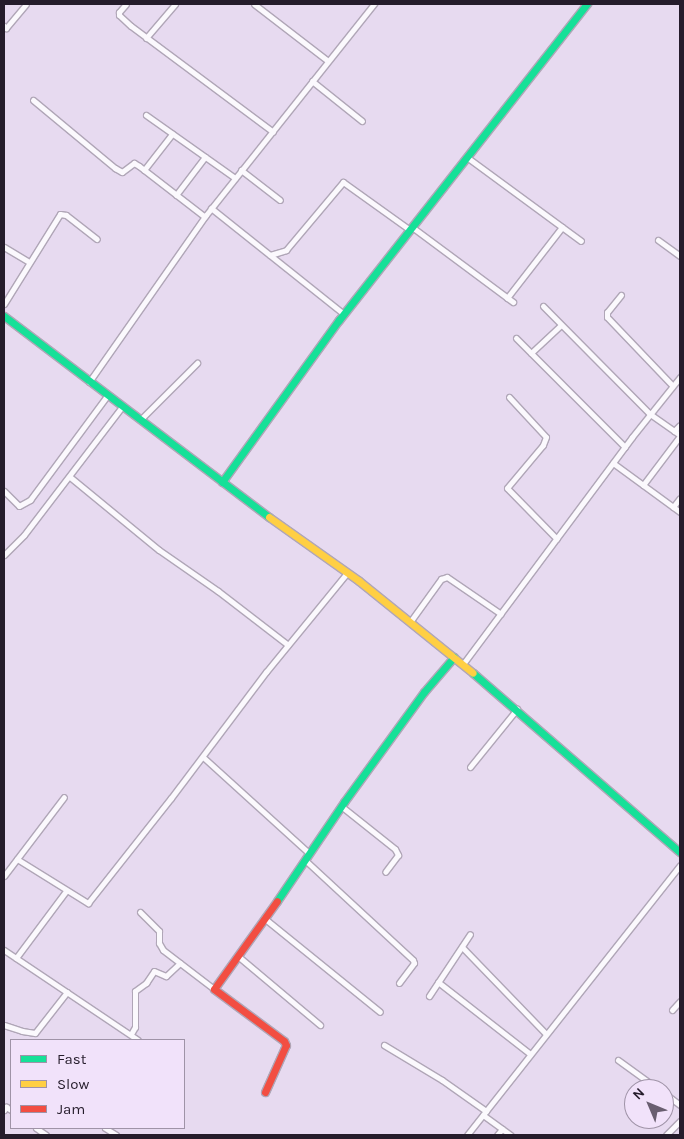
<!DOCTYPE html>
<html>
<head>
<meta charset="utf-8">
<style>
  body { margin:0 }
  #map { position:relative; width:684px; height:1139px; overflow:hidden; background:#e7daf0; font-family:Karla,sans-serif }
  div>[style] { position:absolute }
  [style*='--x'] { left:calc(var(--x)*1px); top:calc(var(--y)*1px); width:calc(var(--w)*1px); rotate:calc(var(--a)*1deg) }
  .roads { filter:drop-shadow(1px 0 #b0a6b7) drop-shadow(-1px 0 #b0a6b7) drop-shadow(0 1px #b0a6b7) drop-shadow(0 -1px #b0a6b7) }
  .street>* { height:5px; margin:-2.5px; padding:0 2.5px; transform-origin:2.5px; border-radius:2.5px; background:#fbf9fd }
  .fast>* { height:7px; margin:-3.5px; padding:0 3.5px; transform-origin:3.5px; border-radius:3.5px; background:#16e098 }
  .slow>* { height:7px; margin:-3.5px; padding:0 3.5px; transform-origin:3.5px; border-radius:3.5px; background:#ffcf43 }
  .jam>* { height:7px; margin:-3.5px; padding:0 3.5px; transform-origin:3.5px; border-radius:3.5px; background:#f24e42 }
  span { translate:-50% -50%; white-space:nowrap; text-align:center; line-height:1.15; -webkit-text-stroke:4px #f1e2fa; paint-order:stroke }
  .frame { position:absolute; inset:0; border:5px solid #251c2b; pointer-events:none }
  .legend { position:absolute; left:10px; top:1039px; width:175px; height:90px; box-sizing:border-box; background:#f1e2fa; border:1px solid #9f93a7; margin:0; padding:6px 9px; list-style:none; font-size:15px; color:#251c2b }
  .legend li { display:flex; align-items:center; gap:10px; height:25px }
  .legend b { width:25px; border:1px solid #9f93a7 }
  .north { position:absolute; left:624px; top:1079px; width:50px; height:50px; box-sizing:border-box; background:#f1e2fa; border:1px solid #9f93a7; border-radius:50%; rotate:315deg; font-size:14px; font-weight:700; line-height:20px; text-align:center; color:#251c2b }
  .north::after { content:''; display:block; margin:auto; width:18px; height:22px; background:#695e70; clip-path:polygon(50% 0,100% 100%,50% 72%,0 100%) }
</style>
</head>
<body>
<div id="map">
  <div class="roads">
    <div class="street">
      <div style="--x:126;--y:4;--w:11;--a:131"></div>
      <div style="--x:119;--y:12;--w:3;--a:90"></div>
      <div style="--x:119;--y:15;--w:16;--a:43"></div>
      <div style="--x:131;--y:26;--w:177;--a:36.7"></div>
      <div style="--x:254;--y:4;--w:93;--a:37.6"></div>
      <div style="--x:4;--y:26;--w:3;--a:45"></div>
      <div style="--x:6;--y:28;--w:31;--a:-50"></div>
      <div style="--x:146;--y:38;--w:45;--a:-49.5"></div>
      <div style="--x:312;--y:81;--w:64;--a:38.7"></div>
      <div style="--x:33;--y:100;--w:107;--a:39.7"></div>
      <div style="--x:115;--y:168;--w:8;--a:30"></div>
      <div style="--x:122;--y:172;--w:15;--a:-37"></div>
      <div style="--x:134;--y:163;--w:6;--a:31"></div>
      <div style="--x:139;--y:166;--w:83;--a:37.7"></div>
      <div style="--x:146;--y:115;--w:109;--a:35.3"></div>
      <div style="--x:468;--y:158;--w:140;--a:36.3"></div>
      <div style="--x:144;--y:170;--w:46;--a:-52.1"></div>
      <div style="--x:241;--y:170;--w:49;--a:37.6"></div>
      <div style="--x:176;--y:195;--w:48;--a:-52.7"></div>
      <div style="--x:211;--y:208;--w:170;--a:38.6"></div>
      <div style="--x:412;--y:227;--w:126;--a:36.6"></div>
      <div style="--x:658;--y:240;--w:27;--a:36"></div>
      <div style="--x:4;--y:247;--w:29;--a:31"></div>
      <div style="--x:270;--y:255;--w:17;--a:-17"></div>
      <div style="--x:286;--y:250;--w:89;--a:-50"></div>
      <div style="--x:343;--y:182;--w:82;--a:35.6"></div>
      <div style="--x:621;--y:295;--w:22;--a:129"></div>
      <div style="--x:607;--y:312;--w:5;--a:90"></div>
      <div style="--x:607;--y:317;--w:95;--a:46.3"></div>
      <div style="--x:507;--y:298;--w:90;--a:-52.2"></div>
      <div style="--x:4;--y:304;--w:106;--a:-58.1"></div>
      <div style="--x:60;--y:214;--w:6;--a:9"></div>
      <div style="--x:66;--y:215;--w:39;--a:38"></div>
      <div style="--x:543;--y:306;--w:152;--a:45.3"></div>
      <div style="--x:650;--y:414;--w:37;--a:35"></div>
      <div style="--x:516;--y:338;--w:154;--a:45"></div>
      <div style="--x:531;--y:353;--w:41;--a:-43"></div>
      <div style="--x:89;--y:382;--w:204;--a:-55"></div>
      <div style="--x:206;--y:215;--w:270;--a:-51.5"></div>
      <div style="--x:509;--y:397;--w:54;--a:47.2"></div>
      <div style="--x:546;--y:437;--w:9;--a:111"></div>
      <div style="--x:543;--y:445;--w:56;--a:129.9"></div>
      <div style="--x:507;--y:488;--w:71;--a:45.6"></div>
      <div style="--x:140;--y:420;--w:81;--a:-45"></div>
      <div style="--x:674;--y:431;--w:8;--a:-45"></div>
      <div style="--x:613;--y:463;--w:83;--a:36.2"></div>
      <div style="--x:70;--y:477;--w:115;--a:39.4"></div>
      <div style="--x:159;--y:550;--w:72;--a:34.8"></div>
      <div style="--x:218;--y:591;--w:88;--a:37.6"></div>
      <div style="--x:643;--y:485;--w:61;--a:-52.9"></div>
      <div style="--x:4;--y:491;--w:21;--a:45"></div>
      <div style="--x:19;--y:506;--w:13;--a:-29"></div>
      <div style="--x:30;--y:500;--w:129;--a:-53.5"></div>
      <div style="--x:673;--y:507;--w:11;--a:-52"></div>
      <div style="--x:4;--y:555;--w:28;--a:-45"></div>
      <div style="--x:24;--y:535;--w:161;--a:-52.6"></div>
      <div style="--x:410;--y:622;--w:53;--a:-54.2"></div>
      <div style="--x:441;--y:579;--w:6;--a:-18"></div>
      <div style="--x:447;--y:577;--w:65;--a:34.4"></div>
      <div style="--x:463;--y:664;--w:283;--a:-53.3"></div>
      <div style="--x:632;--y:437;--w:77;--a:-51.3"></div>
      <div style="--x:203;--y:757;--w:143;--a:42.2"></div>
      <div style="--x:470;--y:767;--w:75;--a:-51"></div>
      <div style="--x:341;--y:806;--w:69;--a:38.5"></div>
      <div style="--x:395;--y:849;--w:7;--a:63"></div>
      <div style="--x:398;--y:855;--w:21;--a:127"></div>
      <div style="--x:17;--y:859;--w:84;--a:31.8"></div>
      <div style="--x:88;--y:903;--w:134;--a:-51.7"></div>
      <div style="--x:171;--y:798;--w:158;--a:-53"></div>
      <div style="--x:266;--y:672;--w:128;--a:-50.7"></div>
      <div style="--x:305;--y:860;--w:147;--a:42.8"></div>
      <div style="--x:413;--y:960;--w:3;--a:72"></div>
      <div style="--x:414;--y:963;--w:25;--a:127"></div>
      <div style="--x:4;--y:876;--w:99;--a:-52.8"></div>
      <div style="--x:140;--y:912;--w:27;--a:45"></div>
      <div style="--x:159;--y:931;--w:12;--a:90"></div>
      <div style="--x:159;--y:943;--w:8;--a:60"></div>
      <div style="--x:163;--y:950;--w:64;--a:37.4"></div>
      <div style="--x:264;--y:918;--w:149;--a:39"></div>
      <div style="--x:462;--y:947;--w:121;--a:46"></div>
      <div style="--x:4;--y:950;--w:161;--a:33.9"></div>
      <div style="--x:239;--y:957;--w:106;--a:40"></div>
      <div style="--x:16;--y:958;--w:84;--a:-53.3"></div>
      <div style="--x:438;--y:982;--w:117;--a:38"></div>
      <div style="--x:429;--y:996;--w:74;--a:-56.5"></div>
      <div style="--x:672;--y:1010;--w:12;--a:-48"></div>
      <div style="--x:4;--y:1025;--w:19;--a:18"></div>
      <div style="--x:22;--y:1031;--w:13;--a:9"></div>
      <div style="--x:35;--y:1033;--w:52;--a:-52"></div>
      <div style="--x:131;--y:1034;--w:8;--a:-60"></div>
      <div style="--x:135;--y:1027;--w:36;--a:-90"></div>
      <div style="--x:135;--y:991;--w:14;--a:-36"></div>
      <div style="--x:146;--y:983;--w:14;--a:-56"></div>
      <div style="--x:154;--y:971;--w:13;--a:23"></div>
      <div style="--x:166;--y:976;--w:19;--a:-43"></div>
      <div style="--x:384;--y:1045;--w:68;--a:31.1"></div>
      <div style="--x:442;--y:1080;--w:54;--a:35.2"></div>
      <div style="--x:618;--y:1060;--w:49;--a:35.9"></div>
      <div style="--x:664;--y:1093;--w:20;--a:37"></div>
      <div style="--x:4;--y:1110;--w:4;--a:-56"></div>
      <div style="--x:6;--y:1107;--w:6;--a:31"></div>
      <div style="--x:483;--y:1115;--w:34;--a:36"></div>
      <div style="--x:36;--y:1128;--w:12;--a:35"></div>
      <div style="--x:105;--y:1128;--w:13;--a:32"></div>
      <div style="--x:467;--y:1135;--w:344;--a:-51.7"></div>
      <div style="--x:497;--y:1135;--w:8;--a:-50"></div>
      <div style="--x:666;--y:1135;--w:20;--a:-45"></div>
    </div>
    <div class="fast">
      <div style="--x:4;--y:316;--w:333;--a:37.2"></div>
      <div style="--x:222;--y:482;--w:200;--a:-54.2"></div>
      <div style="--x:339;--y:320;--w:402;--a:-51.9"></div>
      <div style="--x:473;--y:673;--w:274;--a:40.9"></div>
      <div style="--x:277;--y:901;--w:120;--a:-55.9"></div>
      <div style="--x:344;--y:802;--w:136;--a:-54"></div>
      <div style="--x:424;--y:692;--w:46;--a:-49.4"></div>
    </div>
    <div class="slow">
      <div style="--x:269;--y:517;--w:110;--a:35.4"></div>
      <div style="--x:359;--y:581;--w:146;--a:38.9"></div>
    </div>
    <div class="jam">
      <div style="--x:265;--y:1092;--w:51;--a:-65.9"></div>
      <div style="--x:286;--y:1045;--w:4;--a:-117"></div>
      <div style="--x:284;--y:1041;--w:87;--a:-143.4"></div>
      <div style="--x:214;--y:989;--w:108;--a:-54.4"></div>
    </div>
  </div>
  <div class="frame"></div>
  <ul class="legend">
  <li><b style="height:6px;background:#16e098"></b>Fast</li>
  <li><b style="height:6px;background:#ffcf43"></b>Slow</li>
  <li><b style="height:6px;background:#f24e42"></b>Jam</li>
  </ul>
  <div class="north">N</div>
</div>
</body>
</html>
